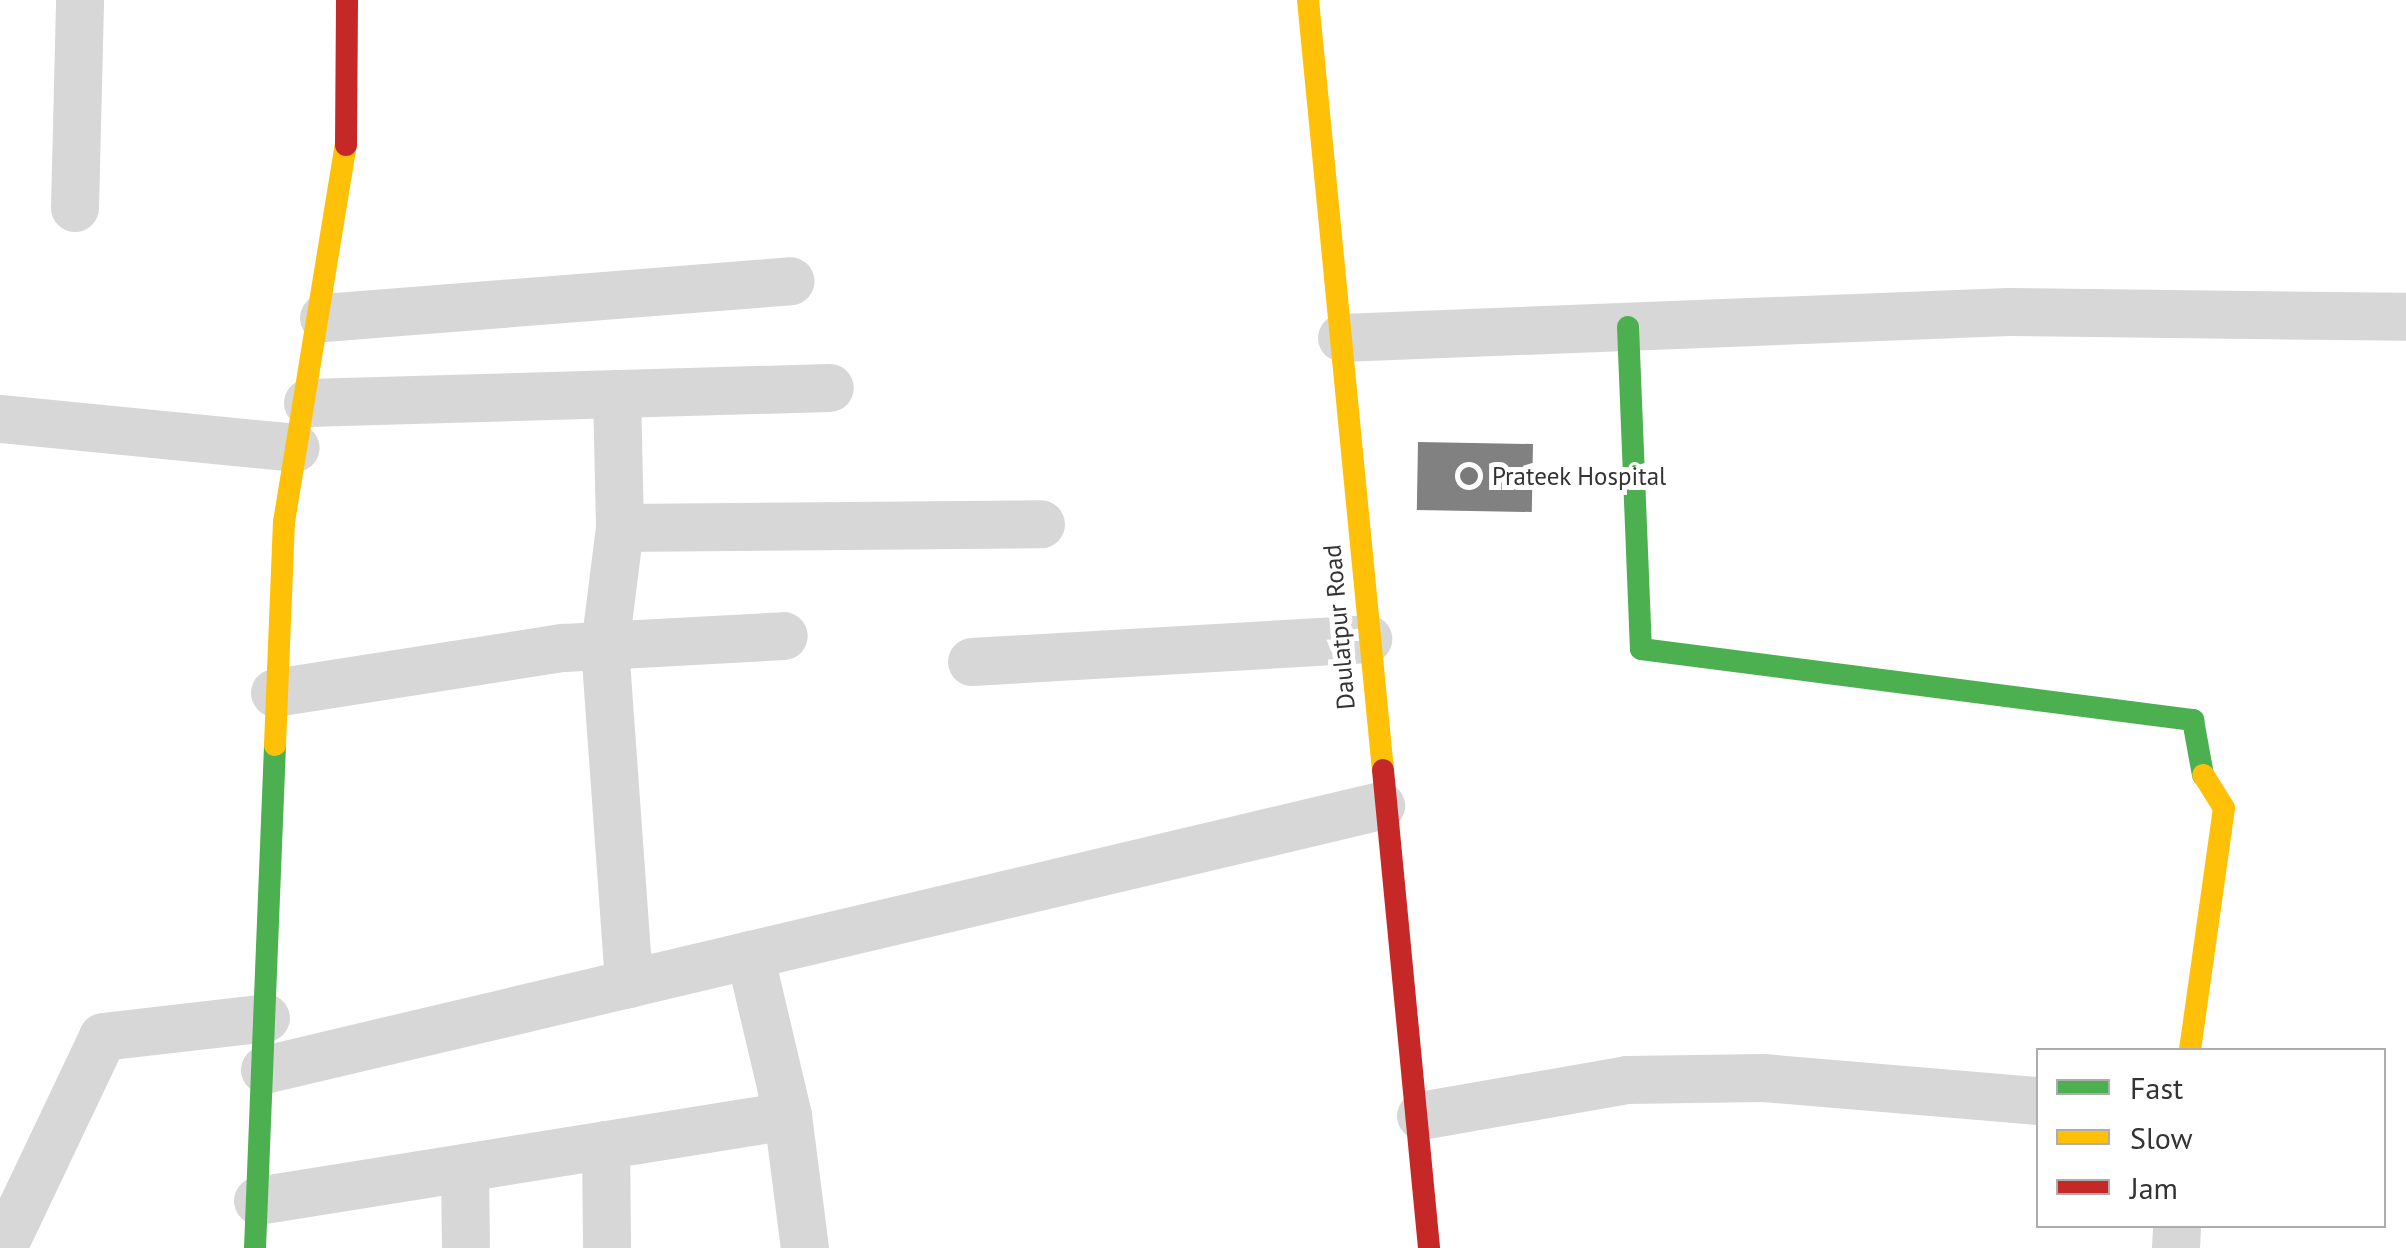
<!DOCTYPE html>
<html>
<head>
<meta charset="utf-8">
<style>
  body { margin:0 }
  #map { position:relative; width:2406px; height:1248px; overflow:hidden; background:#fff; font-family:"PT Sans",sans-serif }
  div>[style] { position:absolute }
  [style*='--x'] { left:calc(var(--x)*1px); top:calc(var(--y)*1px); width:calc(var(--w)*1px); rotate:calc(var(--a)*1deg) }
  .building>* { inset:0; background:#818181; transform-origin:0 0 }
  .street>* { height:48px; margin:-24px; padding:0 24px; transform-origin:24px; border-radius:24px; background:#d7d7d7 }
  .fast>* { height:22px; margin:-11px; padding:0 11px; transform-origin:11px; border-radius:11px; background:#4caf50 }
  .slow>* { height:22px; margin:-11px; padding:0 11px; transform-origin:11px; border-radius:11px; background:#ffc107 }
  .jam>* { height:22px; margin:-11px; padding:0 11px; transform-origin:11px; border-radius:11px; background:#c62828 }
  .dots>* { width:28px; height:28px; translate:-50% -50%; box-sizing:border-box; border:5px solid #fff; border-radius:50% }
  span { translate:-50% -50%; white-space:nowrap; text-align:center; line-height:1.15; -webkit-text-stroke:10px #fff; paint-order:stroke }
  .poi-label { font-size:25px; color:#333 }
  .left { translate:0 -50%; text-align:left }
  .street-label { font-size:25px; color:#333 }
  .legend { position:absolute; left:2036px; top:1048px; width:350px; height:180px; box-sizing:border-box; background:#fff; border:2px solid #adadad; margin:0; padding:12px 18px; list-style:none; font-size:30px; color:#333 }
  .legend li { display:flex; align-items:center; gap:20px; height:50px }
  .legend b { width:50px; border:2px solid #adadad }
</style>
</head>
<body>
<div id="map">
  <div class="building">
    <div style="left:1418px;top:442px;width:115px;height:68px;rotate:1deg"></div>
  </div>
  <div class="street">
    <div style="--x:75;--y:208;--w:208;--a:-88.6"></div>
    <div style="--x:324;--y:318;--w:468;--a:-4.5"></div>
    <div style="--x:1342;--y:338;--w:667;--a:-2.24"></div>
    <div style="--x:2008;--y:312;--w:398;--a:0.7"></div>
    <div style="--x:617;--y:394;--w:134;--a:88.7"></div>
    <div style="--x:620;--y:528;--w:120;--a:97.2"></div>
    <div style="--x:605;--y:647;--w:338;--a:85.9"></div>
    <div style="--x:308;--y:403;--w:522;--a:-1.65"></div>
    <div style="--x:0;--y:419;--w:297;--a:5.6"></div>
    <div style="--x:620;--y:528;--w:421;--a:-0.5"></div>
    <div style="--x:972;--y:662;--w:397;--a:-3.3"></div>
    <div style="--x:275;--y:693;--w:292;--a:-8.9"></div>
    <div style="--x:564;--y:648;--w:220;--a:-3.1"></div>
    <div style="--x:750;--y:955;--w:165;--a:76.7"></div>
    <div style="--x:788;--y:1116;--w:133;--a:82.7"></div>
    <div style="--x:265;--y:1070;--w:1147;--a:-13.31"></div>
    <div style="--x:1421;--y:1116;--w:209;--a:-9.9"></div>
    <div style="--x:1627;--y:1080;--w:136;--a:-0.8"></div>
    <div style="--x:1763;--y:1078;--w:276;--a:4.8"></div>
    <div style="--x:606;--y:1145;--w:103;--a:89.4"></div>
    <div style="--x:465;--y:1168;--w:80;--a:89.3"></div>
    <div style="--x:258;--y:1201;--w:537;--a:-9.11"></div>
    <div style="--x:3;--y:1248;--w:233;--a:-64.6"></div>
    <div style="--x:103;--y:1037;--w:164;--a:-6.6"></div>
    <div style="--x:2176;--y:1248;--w:22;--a:-87"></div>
  </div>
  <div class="fast">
    <div style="--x:1628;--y:327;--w:322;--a:87.7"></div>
    <div style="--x:1641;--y:649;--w:557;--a:7.33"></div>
    <div style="--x:2193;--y:720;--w:56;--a:79.7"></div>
    <div style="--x:255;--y:1248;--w:503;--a:-87.72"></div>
  </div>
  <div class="slow">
    <div style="--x:1308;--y:0;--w:774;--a:84.44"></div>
    <div style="--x:275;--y:745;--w:223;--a:-87.7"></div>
    <div style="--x:284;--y:522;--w:382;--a:-80.7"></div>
    <div style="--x:2190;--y:1050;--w:244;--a:-82"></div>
    <div style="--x:2224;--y:808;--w:39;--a:-122"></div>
  </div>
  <div class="jam">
    <div style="--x:346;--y:145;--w:145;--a:-89.6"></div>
    <div style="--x:1383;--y:770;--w:480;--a:84.5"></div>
  </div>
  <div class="dots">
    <div style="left:1469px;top:476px;background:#7a7a7a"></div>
  </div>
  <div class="poi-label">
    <span class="left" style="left:1492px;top:476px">Prateek Hospital</span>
  </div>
  <div class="street-label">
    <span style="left:1339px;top:627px;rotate:-95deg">Daulatpur Road</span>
  </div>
  <ul class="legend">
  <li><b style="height:12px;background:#4caf50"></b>Fast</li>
  <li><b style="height:12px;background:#ffc107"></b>Slow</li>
  <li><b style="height:12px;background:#c62828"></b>Jam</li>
  </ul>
</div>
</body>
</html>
